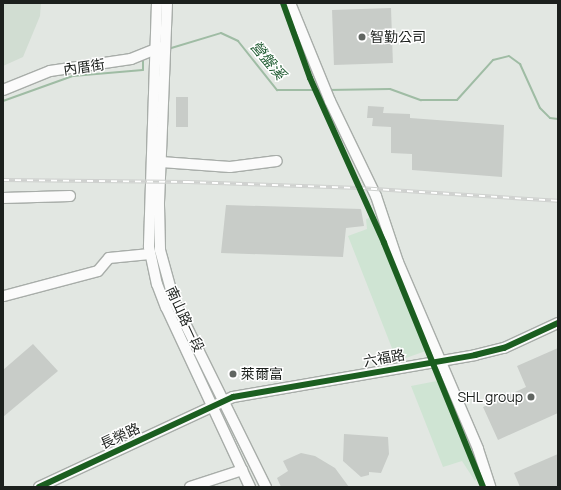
<!DOCTYPE html>
<html>
<head>
<meta charset="utf-8">
<style>
  body { margin:0 }
  #map { position:relative; width:561px; height:490px; overflow:hidden; background:#e2e7e2; font-family:Manrope,"Noto Sans TC",sans-serif }
  div>[style] { position:absolute }
  [style*='--x'] { left:calc(var(--x)*1px); top:calc(var(--y)*1px); width:calc(var(--w)*1px); rotate:calc(var(--a)*1deg) }
  .built>* { inset:0; background:#d1ddd2 }
  .green>* { inset:0; background:#cfe4d3 }
  .stream>* { height:2px; margin:-1px; padding:0 1px; transform-origin:1px; border-radius:1px; background:#9fbca4 }
  .building>* { inset:0; background:#c8ccc8; transform-origin:0 0 }
  .roads { filter:drop-shadow(1px 0 #a8ada9) drop-shadow(-1px 0 #a8ada9) drop-shadow(0 1px #a8ada9) drop-shadow(0 -1px #a8ada9) }
  .minor>* { height:10px; margin:-5px; padding:0 5px; transform-origin:5px; border-radius:5px; background:#fbfbfb }
  .rail>* { height:3.5px; margin-top:-1.75px; transform-origin:0; background:repeating-linear-gradient(90deg,#fff 0 6px,#cfd1cf 0 12px); box-sizing:border-box; border-block:1px solid #cfd1cf }
  .cycleway>* { height:6px; margin:-3px; padding:0 3px; transform-origin:3px; border-radius:3px; background:#1b5e20 }
  .dots>* { width:11px; height:11px; translate:-50% -50%; box-sizing:border-box; border:2px solid #fff; border-radius:50% }
  span { translate:-50% -50%; white-space:nowrap; text-align:center; line-height:1.15; -webkit-text-stroke:3px #fff; paint-order:stroke }
  .poi-label { font-size:14px; color:#1c201d }
  .left { translate:0 -50%; text-align:left }
  .right { translate:-100% -50%; text-align:right }
  .street-label { font-size:14px; color:#1c201d }
  .water-label { font-size:15px; color:#1f5b31; font-style:italic }
  .frame { position:absolute; inset:0; border:4px solid #1c201d; pointer-events:none }
</style>
</head>
<body>
<div id="map">
  <div class="built">
    <div style="clip-path:polygon(3px 3px,41px 3px,40px 16px,23px 57px,3px 66px)"></div>
  </div>
  <div class="green">
    <div style="clip-path:polygon(377px 215px,418px 319px,415px 325px,426px 351px,397px 361px,348px 236px,367px 229px,366px 219px)"></div>
    <div style="clip-path:polygon(442px 380px,481px 472px,475px 481px,462px 461px,443px 467px,411px 386px)"></div>
  </div>
  <div class="stream">
    <div style="--x:168;--y:49;--w:55;--a:-16.8"></div>
    <div style="--x:221;--y:33;--w:19;--a:25"></div>
    <div style="--x:238;--y:41;--w:63;--a:51.5"></div>
    <div style="--x:277;--y:90;--w:45;--a:0"></div>
    <div style="--x:328;--y:90;--w:62;--a:-0.9"></div>
    <div style="--x:390;--y:89;--w:33;--a:20"></div>
    <div style="--x:421;--y:100;--w:36;--a:0"></div>
    <div style="--x:457;--y:100;--w:54;--a:-48"></div>
    <div style="--x:493;--y:60;--w:16;--a:-14"></div>
    <div style="--x:509;--y:56;--w:14;--a:36"></div>
    <div style="--x:520;--y:64;--w:48;--a:65.6"></div>
    <div style="--x:540;--y:108;--w:14;--a:45"></div>
    <div style="--x:550;--y:118;--w:8;--a:7"></div>
    <div style="--x:3;--y:101;--w:74;--a:-19.7"></div>
    <div style="--x:73;--y:76;--w:70;--a:-4.9"></div>
    <div style="--x:143;--y:70;--w:13;--a:-90"></div>
  </div>
  <div class="building">
    <div style="left:391px;top:8px;width:55px;height:59px;rotate:88deg"></div>
    <div style="left:176px;top:97px;width:12px;height:30px"></div>
    <div style="clip-path:polygon(368px 106px,384px 107px,383px 113px,410px 114px,410px 118px,504px 125px,502px 177px,412px 170px,412px 154px,391px 153px,391px 127px,372px 126px,373px 118px,367px 118px)"></div>
    <div style="clip-path:polygon(226px 205px,361px 209px,364px 226px,346px 228px,343px 257px,221px 253px)"></div>
    <div style="clip-path:polygon(33px 344px,58px 371px,3px 417px,3px 370px)"></div>
    <div style="clip-path:polygon(558px 348px,558px 413px,498px 440px,483px 407px,526px 387px,517px 366px)"></div>
    <div style="clip-path:polygon(344px 434px,388px 437px,389px 454px,381px 473px,369px 472px,369px 475px,361px 477px,343px 461px)"></div>
    <div style="clip-path:polygon(301px 453px,315px 456px,335px 468px,349px 487px,281px 487px,277px 478px,288px 471px,283px 461px)"></div>
    <div style="clip-path:polygon(558px 454px,558px 487px,520px 487px,514px 473px)"></div>
  </div>
  <div class="roads">
    <div class="minor">
      <div style="--x:157;--y:3;--w:244;--a:91.9"></div>
      <div style="--x:149;--y:247;--w:38;--a:78"></div>
      <div style="--x:157;--y:284;--w:25;--a:69"></div>
      <div style="--x:166;--y:307;--w:199;--a:65"></div>
      <div style="--x:167;--y:3;--w:202;--a:92.3"></div>
      <div style="--x:159;--y:205;--w:45;--a:88.7"></div>
      <div style="--x:160;--y:250;--w:53;--a:74.6"></div>
      <div style="--x:174;--y:301;--w:208;--a:63.7"></div>
      <div style="--x:290;--y:3;--w:106;--a:67.8"></div>
      <div style="--x:330;--y:101;--w:106;--a:64.2"></div>
      <div style="--x:376;--y:196;--w:70;--a:71.6"></div>
      <div style="--x:398;--y:262;--w:203;--a:66.8"></div>
      <div style="--x:478;--y:449;--w:40;--a:72"></div>
      <div style="--x:3;--y:90;--w:51;--a:-22"></div>
      <div style="--x:50;--y:71;--w:82;--a:-8.4"></div>
      <div style="--x:131;--y:59;--w:31;--a:-22"></div>
      <div style="--x:161;--y:162;--w:69;--a:4.1"></div>
      <div style="--x:230;--y:167;--w:47;--a:-7.3"></div>
      <div style="--x:3;--y:198;--w:67;--a:-1.7"></div>
      <div style="--x:4;--y:296;--w:97;--a:-14.9"></div>
      <div style="--x:98;--y:271;--w:17;--a:-50"></div>
      <div style="--x:109;--y:258;--w:41;--a:-5.6"></div>
      <div style="--x:39;--y:487;--w:214;--a:-24.9"></div>
      <div style="--x:233;--y:397;--w:246;--a:-9.8"></div>
      <div style="--x:475;--y:355;--w:30;--a:-14"></div>
      <div style="--x:504;--y:348;--w:60;--a:-24.8"></div>
      <div style="--x:190;--y:487;--w:55;--a:-18.1"></div>
    </div>
  </div>
  <div class="rail">
    <div style="--x:3;--y:180;--w:185;--a:0.6"></div>
    <div style="--x:188;--y:182;--w:171;--a:2"></div>
    <div style="--x:359;--y:188;--w:199;--a:3.7"></div>
  </div>
  <div class="cycleway">
    <div style="--x:283;--y:3;--w:80;--a:70.2"></div>
    <div style="--x:310;--y:78;--w:181;--a:65.8"></div>
    <div style="--x:384;--y:243;--w:263;--a:67.9"></div>
    <div style="--x:39;--y:487;--w:214;--a:-24.9"></div>
    <div style="--x:233;--y:397;--w:246;--a:-9.8"></div>
    <div style="--x:475;--y:355;--w:30;--a:-14"></div>
    <div style="--x:504;--y:348;--w:60;--a:-24.8"></div>
  </div>
  <div class="dots">
    <div style="left:362px;top:37px;background:#616662"></div>
    <div style="left:233px;top:374px;background:#616662"></div>
    <div style="left:531px;top:397px;background:#616662"></div>
  </div>
  <div class="poi-label">
    <span class="left" style="left:370px;top:37px">智勤公司</span>
    <span class="left" style="left:241px;top:374px">萊爾富</span>
    <span class="right" style="left:523px;top:397px">SHL group</span>
  </div>
  <div class="street-label">
    <span style="left:84px;top:67px;rotate:-8deg">內厝街</span>
    <span style="left:185px;top:319px;rotate:65deg">南山路一段</span>
    <span style="left:384px;top:358px;rotate:-10deg">六福路</span>
    <span style="left:120px;top:436px;rotate:-25deg">長榮路</span>
  </div>
  <div class="water-label">
    <span style="left:268px;top:60px;rotate:50deg">營盤溪</span>
  </div>
  <div class="frame"></div>
</div>
</body>
</html>
